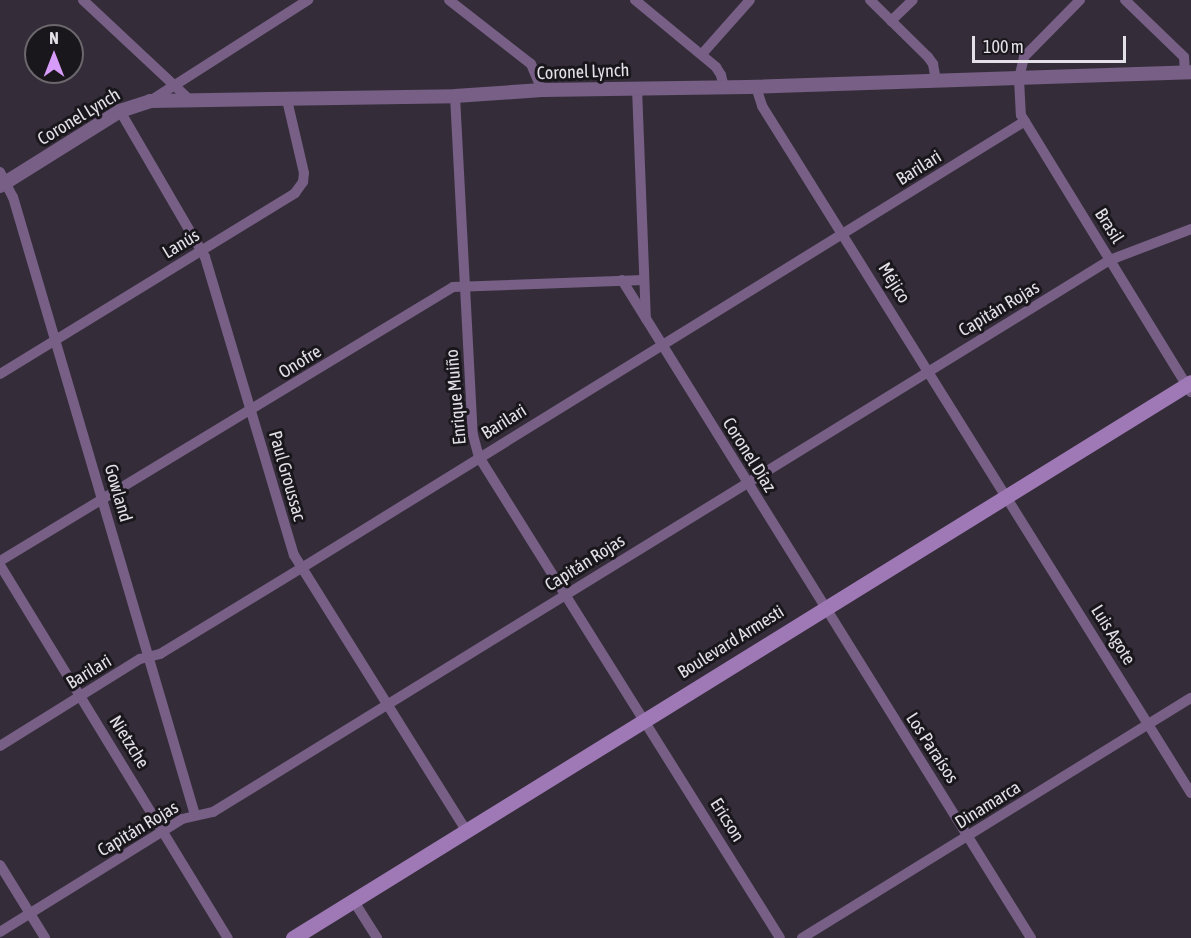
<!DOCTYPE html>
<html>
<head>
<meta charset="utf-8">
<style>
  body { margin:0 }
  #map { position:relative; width:1191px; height:938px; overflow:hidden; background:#342d39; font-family:"Asap Condensed",sans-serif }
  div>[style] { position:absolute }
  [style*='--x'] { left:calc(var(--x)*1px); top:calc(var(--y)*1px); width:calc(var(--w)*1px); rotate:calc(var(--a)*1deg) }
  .minor>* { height:10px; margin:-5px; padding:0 5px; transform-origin:5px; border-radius:5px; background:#775f86 }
  .tertiary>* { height:14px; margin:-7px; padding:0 7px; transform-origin:7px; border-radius:7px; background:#775f86 }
  .secondary>* { height:15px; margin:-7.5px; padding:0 7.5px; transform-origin:7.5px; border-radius:7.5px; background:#9f78b6 }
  span { translate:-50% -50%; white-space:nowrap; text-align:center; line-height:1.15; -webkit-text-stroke:6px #1a171c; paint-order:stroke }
  .street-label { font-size:18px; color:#e4e0e7 }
  .north { position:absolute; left:24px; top:24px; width:60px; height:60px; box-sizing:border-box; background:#1a171c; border:2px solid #6b676d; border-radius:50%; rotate:0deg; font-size:16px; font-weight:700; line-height:24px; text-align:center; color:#e4e0e7 }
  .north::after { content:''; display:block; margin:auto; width:21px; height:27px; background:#d79bf9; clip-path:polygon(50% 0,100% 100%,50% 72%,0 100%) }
  .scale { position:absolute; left:972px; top:36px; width:154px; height:27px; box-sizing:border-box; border:3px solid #e4e0e7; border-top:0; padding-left:8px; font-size:18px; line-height:21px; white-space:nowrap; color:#e4e0e7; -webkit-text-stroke:4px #1a171c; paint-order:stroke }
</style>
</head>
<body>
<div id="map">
  <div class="minor">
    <div style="--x:83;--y:0;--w:148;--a:43.1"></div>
    <div style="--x:449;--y:0;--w:104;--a:38"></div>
    <div style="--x:531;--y:64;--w:28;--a:67"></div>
    <div style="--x:635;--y:0;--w:105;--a:39.6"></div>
    <div style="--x:716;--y:67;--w:9;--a:58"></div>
    <div style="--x:721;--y:75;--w:12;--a:76"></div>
    <div style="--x:870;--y:0;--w:81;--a:44.5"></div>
    <div style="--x:928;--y:57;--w:9;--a:54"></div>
    <div style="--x:933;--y:64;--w:17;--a:80"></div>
    <div style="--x:1080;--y:0;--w:80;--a:134.5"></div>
    <div style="--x:1024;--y:57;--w:23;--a:103"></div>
    <div style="--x:1019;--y:79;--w:36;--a:87"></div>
    <div style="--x:1021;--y:115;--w:325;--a:58.5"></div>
    <div style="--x:1125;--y:0;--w:82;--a:44"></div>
    <div style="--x:1184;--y:57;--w:15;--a:86"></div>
    <div style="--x:891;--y:21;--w:30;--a:-44"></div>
    <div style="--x:702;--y:54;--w:72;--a:-48.4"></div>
    <div style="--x:756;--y:87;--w:20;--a:72"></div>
    <div style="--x:762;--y:106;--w:810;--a:58.02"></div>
    <div style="--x:637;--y:88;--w:231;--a:87.8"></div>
    <div style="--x:455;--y:96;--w:339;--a:87"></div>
    <div style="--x:473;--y:435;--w:23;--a:75"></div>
    <div style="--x:479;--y:457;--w:567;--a:57.96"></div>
    <div style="--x:150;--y:101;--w:188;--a:-32.6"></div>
    <div style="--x:120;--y:111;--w:169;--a:59.8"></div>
    <div style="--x:205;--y:257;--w:311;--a:73.4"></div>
    <div style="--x:294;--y:555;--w:323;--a:58"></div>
    <div style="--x:0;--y:172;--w:28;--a:63"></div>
    <div style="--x:13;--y:197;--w:644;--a:73.59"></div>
    <div style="--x:622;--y:280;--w:775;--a:58.14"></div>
    <div style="--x:0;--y:374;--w:346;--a:-31.5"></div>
    <div style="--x:295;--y:193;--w:14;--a:-54"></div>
    <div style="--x:303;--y:182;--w:9;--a:-84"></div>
    <div style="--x:304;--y:173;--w:75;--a:-103.1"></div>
    <div style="--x:0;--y:561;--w:529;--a:-31.17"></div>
    <div style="--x:453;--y:287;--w:191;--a:-2.1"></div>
    <div style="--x:0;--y:565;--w:437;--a:58.6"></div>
    <div style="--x:0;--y:746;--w:165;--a:-31.9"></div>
    <div style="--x:140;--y:659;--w:21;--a:-14"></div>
    <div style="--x:160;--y:654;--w:164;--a:-31.3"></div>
    <div style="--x:300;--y:569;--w:852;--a:-31.71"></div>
    <div style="--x:0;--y:865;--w:86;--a:58.3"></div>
    <div style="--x:353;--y:900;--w:45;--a:57.7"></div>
    <div style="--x:0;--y:932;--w:214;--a:-31.8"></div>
    <div style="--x:182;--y:819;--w:32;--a:-13"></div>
    <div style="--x:213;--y:812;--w:1053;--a:-31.61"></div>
    <div style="--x:1110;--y:260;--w:87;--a:-20.9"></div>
    <div style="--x:802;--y:938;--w:457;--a:-31.7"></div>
  </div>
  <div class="tertiary">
    <div style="--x:0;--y:186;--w:142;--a:-32"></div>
    <div style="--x:120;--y:111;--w:32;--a:-18"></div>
    <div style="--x:150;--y:101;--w:305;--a:-0.9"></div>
    <div style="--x:455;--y:96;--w:87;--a:-3.9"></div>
    <div style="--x:542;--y:90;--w:206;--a:-0.8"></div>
    <div style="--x:748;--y:87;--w:443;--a:-1.9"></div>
  </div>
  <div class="secondary">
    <div style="--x:293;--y:938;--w:1056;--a:-31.76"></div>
  </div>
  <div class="street-label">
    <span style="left:583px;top:72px;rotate:-2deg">Coronel Lynch</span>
    <span style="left:79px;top:117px;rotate:-31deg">Coronel Lynch</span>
    <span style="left:919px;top:168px;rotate:-32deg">Barilari</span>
    <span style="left:1109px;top:226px;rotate:58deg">Brasil</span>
    <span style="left:181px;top:244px;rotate:-31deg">Lanús</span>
    <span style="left:894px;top:283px;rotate:58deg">Méjico</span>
    <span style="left:999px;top:309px;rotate:-31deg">Capitán Rojas</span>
    <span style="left:300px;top:362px;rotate:-32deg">Onofre</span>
    <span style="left:456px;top:397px;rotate:-95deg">Enrique Muiño</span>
    <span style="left:504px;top:422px;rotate:-32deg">Barilari</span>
    <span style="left:749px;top:455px;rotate:58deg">Coronel Díaz</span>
    <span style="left:287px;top:476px;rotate:74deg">Paul Groussac</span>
    <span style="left:118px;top:493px;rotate:74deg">Gowland</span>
    <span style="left:585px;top:563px;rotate:-32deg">Capitán Rojas</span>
    <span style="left:1113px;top:635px;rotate:58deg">Luis Agote</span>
    <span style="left:731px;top:642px;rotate:-32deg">Boulevard Armesti</span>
    <span style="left:89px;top:672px;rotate:-31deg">Barilari</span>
    <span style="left:129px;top:742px;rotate:58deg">Nietzche</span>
    <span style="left:932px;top:748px;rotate:57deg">Los Paraísos</span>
    <span style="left:988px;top:805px;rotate:-32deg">Dinamarca</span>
    <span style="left:727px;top:820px;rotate:58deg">Ericson</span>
    <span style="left:138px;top:829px;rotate:-31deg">Capitán Rojas</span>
  </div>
  <div class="north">N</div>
  <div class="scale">100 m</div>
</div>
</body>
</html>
